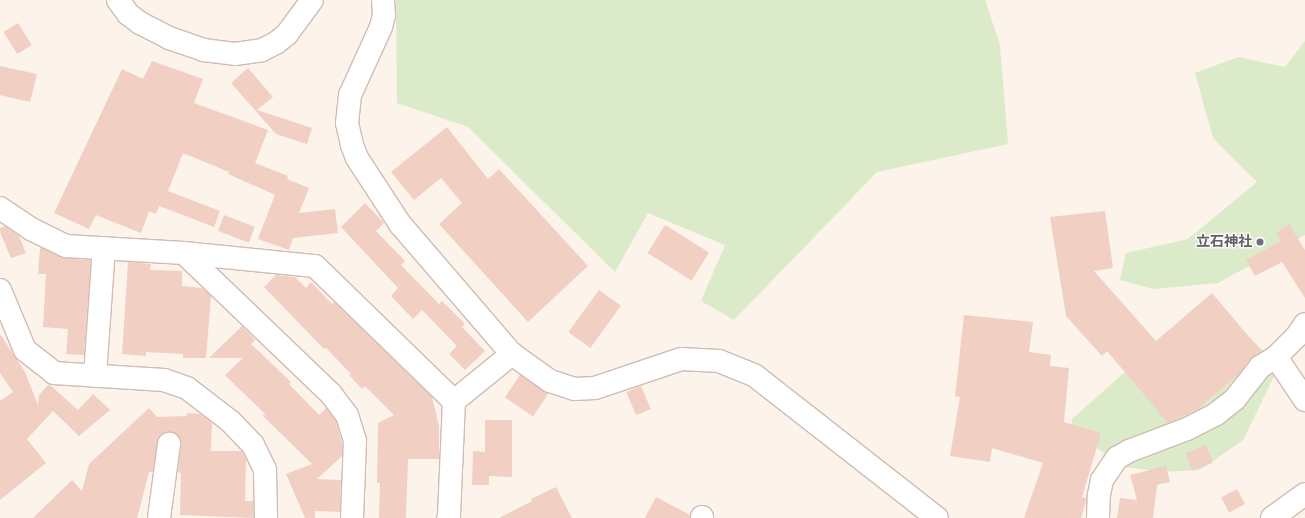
<!DOCTYPE html>
<html>
<head>
<meta charset="utf-8">
<style>
  body { margin:0 }
  #map { position:relative; width:1305px; height:518px; overflow:hidden; background:#fcf3eb; font-family:"Nunito Sans","Noto Sans JP",sans-serif }
  div>[style] { position:absolute }
  [style*='--x'] { left:calc(var(--x)*1px); top:calc(var(--y)*1px); width:calc(var(--w)*1px); rotate:calc(var(--a)*1deg) }
  .green>* { inset:0; background:#dbeac9 }
  .building>* { inset:0; background:#f1cfc3; transform-origin:0 0 }
  .roads { filter:drop-shadow(1px 0 #d1bcb3) drop-shadow(-1px 0 #d1bcb3) drop-shadow(0 1px #d1bcb3) drop-shadow(0 -1px #d1bcb3) }
  .minor>* { height:22px; margin:-11px; padding:0 11px; transform-origin:11px; border-radius:11px; background:#fff }
  .dots>* { width:11px; height:11px; translate:-50% -50%; box-sizing:border-box; border:2px solid #fff8f2; border-radius:50% }
  span { translate:-50% -50%; white-space:nowrap; text-align:center; line-height:1.15; -webkit-text-stroke:3px #fff8f2; paint-order:stroke }
  .worship-label { font-size:14px; color:#5b616d; font-weight:700 }
  .right { translate:-100% -50%; text-align:right }
</style>
</head>
<body>
<div id="map">
  <div class="green">
    <div style="clip-path:polygon(396px 0,985px 0,1000px 45px,1008px 144px,877px 172px,734px 320px,701px 301px,725px 245px,648px 213px,615px 272px,468px 127px,397px 103px)"></div>
    <div style="clip-path:polygon(1305px 41px,1305px 235px,1218px 283px,1153px 289px,1120px 280px,1126px 253px,1188px 239px,1257px 182px,1213px 138px,1195px 73px,1238px 57px,1285px 67px)"></div>
    <div style="clip-path:polygon(1241px 329px,1279px 366px,1243px 440px,1200px 470px,1161px 472px,1126px 467px,1072px 432px,1072px 419px,1126px 371px)"></div>
  </div>
  <div class="building">
    <div style="left:18px;top:23px;width:26px;height:17px;rotate:58deg"></div>
    <div style="clip-path:polygon(152px 61px,203px 79px,194px 103px,268px 130px,255px 163px,288px 176px,287px 179px,309px 188px,299px 213px,335px 209px,338px 233px,293px 238px,289px 250px,258px 239px,275px 195px,228px 174px,229px 172px,183px 153px,168px 191px,220px 211px,214px 227px,159px 206px,156px 214px,149px 211px,141px 233px,96px 215px,89px 229px,54px 213px,122px 69px,143px 79px)"></div>
    <div style="clip-path:polygon(0 66px,37px 74px,30px 102px,0 95px)"></div>
    <div style="clip-path:polygon(248px 68px,273px 97px,257px 110px,312px 128px,307px 144px,276px 134px,231px 83px)"></div>
    <div style="clip-path:polygon(447px 127px,488px 179px,499px 169px,588px 266px,528px 322px,439px 224px,462px 203px,441px 178px,414px 200px,391px 172px)"></div>
    <div style="clip-path:polygon(365px 203px,384px 223px,376px 231px,405px 261px,401px 265px,439px 304px,442px 301px,465px 324px,462px 327px,485px 351px,465px 370px,449px 354px,457px 346px,422px 310px,413px 319px,391px 296px,398px 288px,341px 227px)"></div>
    <div style="clip-path:polygon(1105px 211px,1113px 268px,1094px 271px,1156px 341px,1212px 293px,1261px 351px,1250px 359px,1238px 375px,1196px 410px,1168px 423px,1107px 351px,1102px 356px,1066px 316px,1050px 217px)"></div>
    <div style="left:224px;top:215px;width:33px;height:17px;rotate:21deg"></div>
    <div style="clip-path:polygon(1289px 224px,1305px 250px,1305px 298px,1282px 262px,1255px 276px,1246px 260px,1281px 241px,1276px 233px)"></div>
    <div style="left:665px;top:225px;width:52px;height:33px;rotate:32deg"></div>
    <div style="clip-path:polygon(5px 226px,19px 236px,26px 253px,11px 258px,0 232px,0 228px)"></div>
    <div style="clip-path:polygon(40px 247px,65px 258px,91px 260px,84px 355px,66px 354px,68px 329px,43px 327px,46px 274px,38px 274px)"></div>
    <div style="clip-path:polygon(128px 262px,151px 264px,150px 270px,182px 271px,182px 286px,202px 288px,211px 296px,206px 358px,183px 358px,183px 354px,146px 352px,146px 356px,122px 354px)"></div>
    <div style="clip-path:polygon(276px 275px,295px 277px,306px 288px,311px 282px,332px 304px,334px 302px,432px 397px,439px 426px,439px 459px,408px 459px,406px 518px,379px 518px,380px 483px,377px 483px,378px 423px,394px 415px,365px 386px,362px 389px,349px 375px,351px 374px,326px 348px,324px 349px,264px 287px)"></div>
    <div style="left:599px;top:290px;width:27px;height:52px;rotate:36deg"></div>
    <div style="clip-path:polygon(964px 315px,1033px 322px,1029px 352px,1051px 355px,1050px 366px,1069px 368px,1064px 422px,1101px 433px,1082px 497px,1086px 498px,1086px 501px,1081px 518px,1024px 518px,1043px 463px,992px 448px,990px 462px,950px 456px,960px 397px,955px 396px)"></div>
    <div style="clip-path:polygon(242px 326px,255px 340px,251px 344px,291px 382px,289px 384px,319px 415px,326px 408px,336px 421px,342px 443px,342px 456px,317px 479px,341px 480px,340px 512px,315px 511px,315px 518px,305px 518px,286px 474px,312px 464px,262px 415px,266px 415px,225px 375px,243px 358px,209px 358px)"></div>
    <div style="clip-path:polygon(0 334px,25px 372px,38px 405px,39px 395px,49px 384px,78px 410px,93px 394px,110px 410px,79px 436px,53px 411px,27px 439px,46px 463px,0 500px,0 401px,13px 392px,0 373px)"></div>
    <div style="left:520px;top:375px;width:34px;height:27px;rotate:34deg"></div>
    <div style="left:641px;top:386px;width:25px;height:16px;rotate:67deg"></div>
    <div style="clip-path:polygon(149px 408px,157px 417px,187px 416px,187px 413px,200px 414px,212px 423px,211px 451px,242px 451px,246px 459px,245px 501px,253px 501px,254px 518px,180px 515px,181px 473px,178px 472px,181px 445px,180px 439px,177px 434px,170px 432px,164px 433px,159px 436px,157px 442px,153px 472px,149px 472px,137px 518px,33px 518px,72px 480px,82px 491px,89px 464px)"></div>
    <div style="clip-path:polygon(485px 420px,512px 420px,512px 477px,489px 476px,489px 485px,472px 485px,473px 451px,485px 452px)"></div>
    <div style="left:1206px;top:445px;width:19px;height:22px;rotate:69deg"></div>
    <div style="clip-path:polygon(1166px 466px,1170px 482px,1157px 485px,1153px 518px,1117px 518px,1120px 498px,1137px 500px,1130px 475px)"></div>
    <div style="clip-path:polygon(556px 487px,572px 518px,499px 518px,532px 501px,531px 499px)"></div>
    <div style="left:1237px;top:489px;width:17px;height:18px;rotate:62deg"></div>
    <div style="clip-path:polygon(656px 497px,690px 515px,690px 518px,645px 518px)"></div>
  </div>
  <div class="roads">
    <div class="minor">
      <div style="--x:118;--y:0;--w:17;--a:54"></div>
      <div style="--x:128;--y:14;--w:15;--a:37"></div>
      <div style="--x:140;--y:23;--w:33;--a:27"></div>
      <div style="--x:169;--y:38;--w:36;--a:19"></div>
      <div style="--x:203;--y:50;--w:32;--a:7"></div>
      <div style="--x:235;--y:54;--w:27;--a:-8"></div>
      <div style="--x:262;--y:50;--w:16;--a:-27"></div>
      <div style="--x:276;--y:43;--w:14;--a:-39"></div>
      <div style="--x:287;--y:34;--w:42;--a:-53.7"></div>
      <div style="--x:383;--y:0;--w:15;--a:86"></div>
      <div style="--x:384;--y:15;--w:12;--a:104"></div>
      <div style="--x:381;--y:27;--w:75;--a:114.5"></div>
      <div style="--x:350;--y:95;--w:28;--a:96"></div>
      <div style="--x:347;--y:123;--w:23;--a:77"></div>
      <div style="--x:352;--y:145;--w:14;--a:69"></div>
      <div style="--x:357;--y:158;--w:79;--a:56.9"></div>
      <div style="--x:400;--y:224;--w:172;--a:49.3"></div>
      <div style="--x:512;--y:354;--w:47;--a:35.4"></div>
      <div style="--x:550;--y:381;--w:25;--a:18"></div>
      <div style="--x:574;--y:389;--w:21;--a:-3"></div>
      <div style="--x:595;--y:388;--w:91;--a:-18.6"></div>
      <div style="--x:681;--y:359;--w:38;--a:3"></div>
      <div style="--x:719;--y:361;--w:38;--a:22"></div>
      <div style="--x:754;--y:375;--w:232;--a:38"></div>
      <div style="--x:0;--y:208;--w:37;--a:34"></div>
      <div style="--x:31;--y:229;--w:39;--a:26"></div>
      <div style="--x:66;--y:246;--w:118;--a:3.4"></div>
      <div style="--x:184;--y:253;--w:132;--a:5.7"></div>
      <div style="--x:315;--y:266;--w:194;--a:44.2"></div>
      <div style="--x:454;--y:401;--w:116;--a:92.5"></div>
      <div style="--x:449;--y:517;--w:1;--a:135"></div>
      <div style="--x:184;--y:253;--w:204;--a:43.8"></div>
      <div style="--x:331;--y:394;--w:26;--a:53"></div>
      <div style="--x:347;--y:415;--w:27;--a:73"></div>
      <div style="--x:355;--y:441;--w:77;--a:92.2"></div>
      <div style="--x:0;--y:290;--w:65;--a:67.4"></div>
      <div style="--x:25;--y:350;--w:37;--a:38"></div>
      <div style="--x:54;--y:373;--w:110;--a:3.6"></div>
      <div style="--x:164;--y:380;--w:24;--a:19"></div>
      <div style="--x:187;--y:388;--w:54;--a:37.5"></div>
      <div style="--x:230;--y:421;--w:33;--a:46"></div>
      <div style="--x:253;--y:445;--w:28;--a:64"></div>
      <div style="--x:265;--y:470;--w:48;--a:88.8"></div>
      <div style="--x:1276;--y:357;--w:52;--a:56"></div>
      <div style="--x:95;--y:376;--w:128;--a:-86"></div>
      <div style="--x:454;--y:401;--w:75;--a:-39"></div>
      <div style="--x:159;--y:518;--w:75;--a:-82.3"></div>
      <div style="--x:702;--y:518;--w:1;--a:-90"></div>
      <div style="--x:1098;--y:518;--w:23;--a:-88"></div>
      <div style="--x:1099;--y:495;--w:15;--a:-79"></div>
      <div style="--x:1102;--y:480;--w:27;--a:-56"></div>
      <div style="--x:1117;--y:458;--w:14;--a:-30"></div>
      <div style="--x:1129;--y:451;--w:62;--a:-20.8"></div>
      <div style="--x:1187;--y:429;--w:33;--a:-27"></div>
      <div style="--x:1216;--y:414;--w:24;--a:-38"></div>
      <div style="--x:1235;--y:399;--w:41;--a:-52"></div>
      <div style="--x:1260;--y:367;--w:19;--a:-32"></div>
      <div style="--x:1276;--y:357;--w:30;--a:-45"></div>
      <div style="--x:1297;--y:336;--w:14;--a:-56"></div>
      <div style="--x:1272;--y:518;--w:41;--a:-36"></div>
    </div>
  </div>
  <div class="dots">
    <div style="left:1260px;top:242px;background:#6b7280"></div>
  </div>
  <div class="worship-label">
    <span class="right" style="left:1252px;top:242px">立石神社</span>
  </div>
</div>
</body>
</html>
